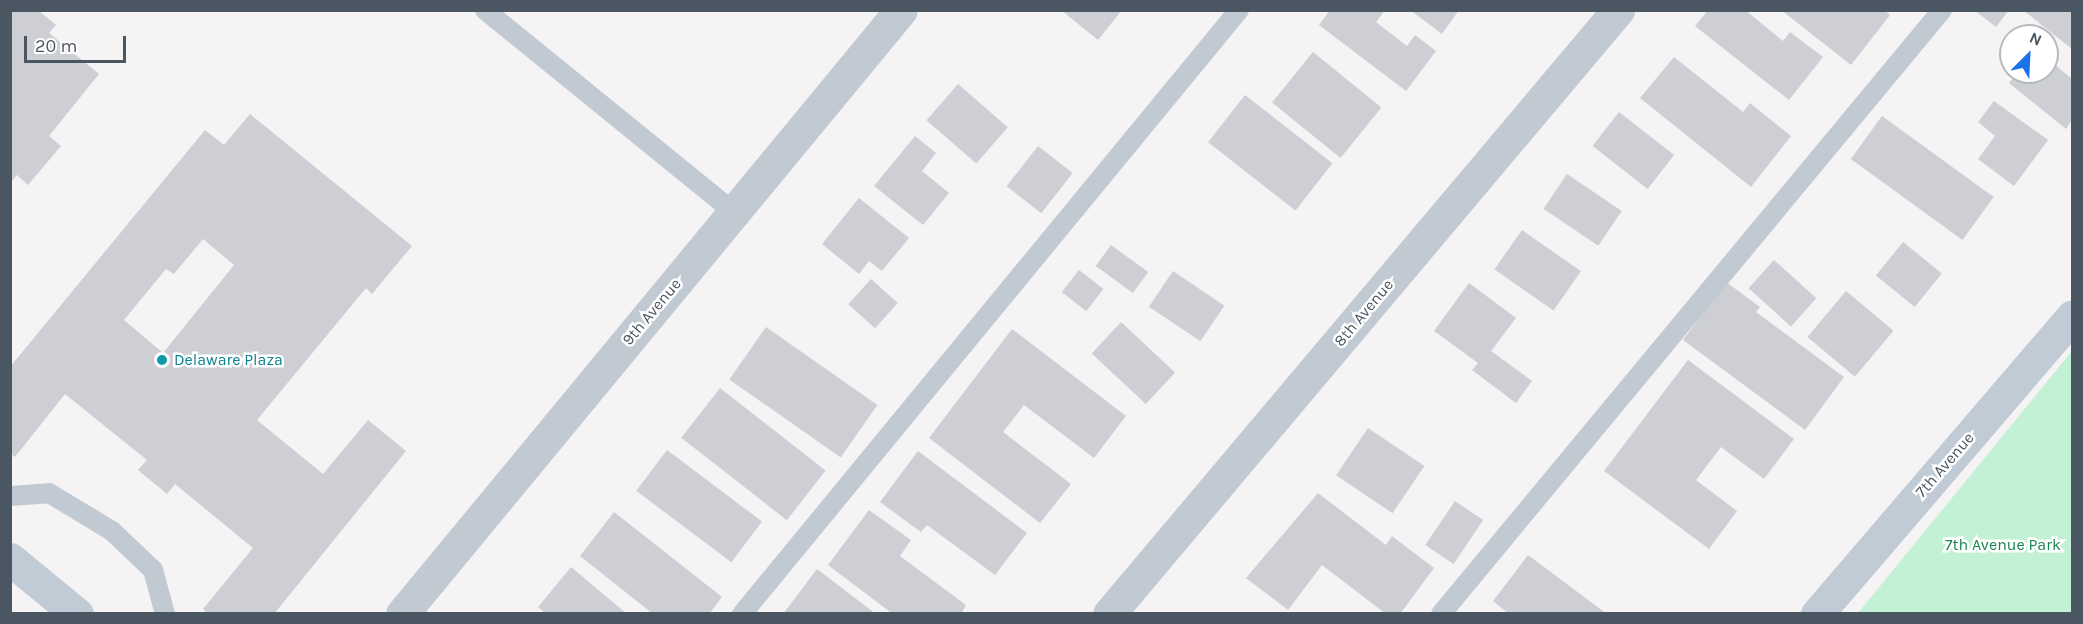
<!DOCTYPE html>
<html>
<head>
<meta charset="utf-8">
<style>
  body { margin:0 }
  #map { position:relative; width:2083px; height:624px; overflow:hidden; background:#f5f3f3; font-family:Karla,sans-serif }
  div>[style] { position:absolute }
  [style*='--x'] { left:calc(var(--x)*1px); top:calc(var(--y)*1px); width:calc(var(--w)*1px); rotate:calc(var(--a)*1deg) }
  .green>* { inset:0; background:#c3f1d5 }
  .building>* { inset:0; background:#cdcfd5; transform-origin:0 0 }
  .lane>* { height:20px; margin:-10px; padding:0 10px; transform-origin:10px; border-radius:10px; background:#c1cad2 }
  .street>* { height:33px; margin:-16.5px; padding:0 16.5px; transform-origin:16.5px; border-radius:16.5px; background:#c1cad2 }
  .secondary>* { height:33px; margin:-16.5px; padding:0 16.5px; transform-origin:16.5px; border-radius:16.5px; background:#c1cbd6 }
  .dots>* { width:16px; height:16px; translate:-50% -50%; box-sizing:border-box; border:3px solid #fff; border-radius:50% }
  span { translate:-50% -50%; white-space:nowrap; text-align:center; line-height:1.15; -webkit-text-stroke:5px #fff; paint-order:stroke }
  .street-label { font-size:16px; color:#4a5661 }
  .culture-label { font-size:16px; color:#0d838f }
  .left { translate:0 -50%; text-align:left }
  .park-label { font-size:16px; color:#17864f }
  .frame { position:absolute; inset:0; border:12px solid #4a5661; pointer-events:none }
  .north { position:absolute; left:1999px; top:24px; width:60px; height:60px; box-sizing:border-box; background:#fff; border:2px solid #b7bbc0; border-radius:50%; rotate:24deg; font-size:16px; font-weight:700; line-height:24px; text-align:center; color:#4a5661 }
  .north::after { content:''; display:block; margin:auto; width:21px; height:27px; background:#1a73e8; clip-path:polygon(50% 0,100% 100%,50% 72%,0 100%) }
  .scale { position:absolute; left:24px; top:36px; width:102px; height:27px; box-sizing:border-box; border:3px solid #4a5661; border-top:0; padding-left:8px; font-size:18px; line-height:21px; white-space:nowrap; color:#4a5661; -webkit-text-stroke:4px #fff; paint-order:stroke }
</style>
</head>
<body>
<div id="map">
  <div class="green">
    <div style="clip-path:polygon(2072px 351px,2072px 613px,1858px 613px)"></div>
  </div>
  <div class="building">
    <div style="clip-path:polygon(10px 10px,38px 10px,56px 25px,49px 33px,99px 74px,49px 136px,61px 146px,28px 185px,17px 175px,10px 183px)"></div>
    <div style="clip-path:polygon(1061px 10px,1122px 10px,1098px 40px)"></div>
    <div style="clip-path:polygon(1330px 10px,1385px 10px,1376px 22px,1407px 46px,1415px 35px,1436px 51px,1406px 91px,1319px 25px)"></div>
    <div style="clip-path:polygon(1410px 10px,1459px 10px,1442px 34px)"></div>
    <div style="clip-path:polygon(1708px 10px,1745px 10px,1783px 41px,1790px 32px,1823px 57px,1789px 100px,1695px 26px)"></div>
    <div style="clip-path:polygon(1781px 10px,1884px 10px,1890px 15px,1851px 65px)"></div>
    <div style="clip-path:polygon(1974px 10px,2009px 10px,1996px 27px)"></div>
    <div style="clip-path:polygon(2023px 10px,2072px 10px,2072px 49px)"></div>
    <div style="left:1313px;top:52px;width:88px;height:65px;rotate:39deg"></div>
    <div style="clip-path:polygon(1674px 57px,1743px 112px,1750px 103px,1791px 136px,1751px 187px,1640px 98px)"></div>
    <div style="clip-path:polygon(2047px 58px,2072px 79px,2072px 120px,2066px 129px,2009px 83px,2018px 72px,2047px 72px)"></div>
    <div style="left:958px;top:84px;width:66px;height:48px;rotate:41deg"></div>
    <div style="left:1245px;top:95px;width:111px;height:60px;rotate:38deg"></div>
    <div style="clip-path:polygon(1994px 101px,2048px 140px,2014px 186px,1978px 159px,1995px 136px,1978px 122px)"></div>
    <div style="left:1619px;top:112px;width:70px;height:43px;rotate:38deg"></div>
    <div style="clip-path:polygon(evenodd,250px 114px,412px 246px,372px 294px,366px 288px,257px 420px,323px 474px,368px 420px,406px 451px,274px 614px,208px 614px,203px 609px,253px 548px,175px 484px,167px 494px,138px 470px,147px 460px,65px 394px,15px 457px,10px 453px,10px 367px,205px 130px,224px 145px,250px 114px,203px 239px,234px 265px,163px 353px,124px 320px,166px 269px,174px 274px,203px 239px)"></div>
    <div style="left:1882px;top:116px;width:138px;height:53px;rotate:36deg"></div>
    <div style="clip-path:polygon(915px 136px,936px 153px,922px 171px,949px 193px,923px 225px,874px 186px)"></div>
    <div style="left:1038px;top:146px;width:44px;height:51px;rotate:38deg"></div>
    <div style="left:1567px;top:174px;width:66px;height:42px;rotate:34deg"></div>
    <div style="clip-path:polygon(859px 198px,909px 238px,882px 271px,869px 261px,859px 274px,822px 244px)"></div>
    <div style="left:1522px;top:230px;width:72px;height:48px;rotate:35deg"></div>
    <div style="left:1903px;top:242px;width:50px;height:43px;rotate:39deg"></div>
    <div style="left:1111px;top:245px;width:46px;height:26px;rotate:36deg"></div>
    <div style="left:1774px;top:260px;width:57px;height:38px;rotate:42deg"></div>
    <div style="left:1079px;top:270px;width:31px;height:28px;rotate:38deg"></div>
    <div style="left:1173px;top:271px;width:62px;height:43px;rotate:34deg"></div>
    <div style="left:871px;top:279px;width:36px;height:34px;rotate:42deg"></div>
    <div style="clip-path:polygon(1726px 282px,1760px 307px,1756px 312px,1844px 377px,1805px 430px,1683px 340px)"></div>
    <div style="clip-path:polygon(1469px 283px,1516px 318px,1491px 351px,1532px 381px,1516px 403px,1472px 370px,1478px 363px,1434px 331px)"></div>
    <div style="left:1846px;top:291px;width:62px;height:60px;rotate:40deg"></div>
    <div style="left:1121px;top:322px;width:74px;height:43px;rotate:43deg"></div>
    <div style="left:766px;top:327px;width:136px;height:64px;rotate:35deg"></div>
    <div style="clip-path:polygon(1012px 329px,1126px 416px,1094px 458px,1024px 405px,1003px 432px,1071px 484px,1040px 523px,929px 438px)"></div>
    <div style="clip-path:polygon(1688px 360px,1794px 439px,1764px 479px,1721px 447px,1696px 480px,1737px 511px,1709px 549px,1604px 471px)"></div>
    <div style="left:720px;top:388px;width:134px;height:63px;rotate:38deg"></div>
    <div style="left:1368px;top:428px;width:68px;height:57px;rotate:34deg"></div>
    <div style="left:667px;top:450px;width:119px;height:51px;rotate:37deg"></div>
    <div style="clip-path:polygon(918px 451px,1027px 533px,995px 575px,927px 525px,921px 532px,880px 502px)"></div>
    <div style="clip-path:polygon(1318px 493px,1386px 545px,1392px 536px,1434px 568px,1400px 614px,1386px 614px,1322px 565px,1288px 610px,1246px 578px)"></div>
    <div style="left:1455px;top:501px;width:34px;height:53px;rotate:34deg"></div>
    <div style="clip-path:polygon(869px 510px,911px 540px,900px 556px,966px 605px,961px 614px,893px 614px,828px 565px)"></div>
    <div style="clip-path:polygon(614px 512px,722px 597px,709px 614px,653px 614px,580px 556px)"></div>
    <div style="clip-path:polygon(1528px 555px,1607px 614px,1509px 614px,1493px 601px)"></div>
    <div style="clip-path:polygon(571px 567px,627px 614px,546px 614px,538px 607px)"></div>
    <div style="clip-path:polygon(817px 569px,876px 614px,783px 614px)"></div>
  </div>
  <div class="lane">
    <div style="--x:485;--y:10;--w:322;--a:39.1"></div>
    <div style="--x:10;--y:496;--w:39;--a:-4"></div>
    <div style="--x:49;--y:493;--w:74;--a:31.1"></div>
    <div style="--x:112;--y:531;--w:57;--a:43.6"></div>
    <div style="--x:153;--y:570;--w:46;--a:74.7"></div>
    <div style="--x:742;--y:614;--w:782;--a:-50.55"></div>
    <div style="--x:1441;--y:614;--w:785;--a:-50.33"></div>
  </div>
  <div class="street">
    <div style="--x:402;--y:614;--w:783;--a:-50.44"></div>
    <div style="--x:1109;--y:614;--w:790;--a:-49.88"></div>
  </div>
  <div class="secondary">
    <div style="--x:10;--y:559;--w:87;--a:39.4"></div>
    <div style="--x:1817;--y:614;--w:392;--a:-49.4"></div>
  </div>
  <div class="dots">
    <div style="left:162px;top:360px;background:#0f9aa8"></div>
  </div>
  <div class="street-label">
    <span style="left:652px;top:312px;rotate:-50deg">9th Avenue</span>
    <span style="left:1364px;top:313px;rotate:-50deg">8th Avenue</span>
    <span style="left:1945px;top:465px;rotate:-49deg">7th Avenue</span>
  </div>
  <div class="culture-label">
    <span class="left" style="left:174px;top:360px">Delaware Plaza</span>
  </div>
  <div class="park-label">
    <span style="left:2003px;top:545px">7th Avenue Park</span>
  </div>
  <div class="frame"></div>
  <div class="north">N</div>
  <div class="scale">20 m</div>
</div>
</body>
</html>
